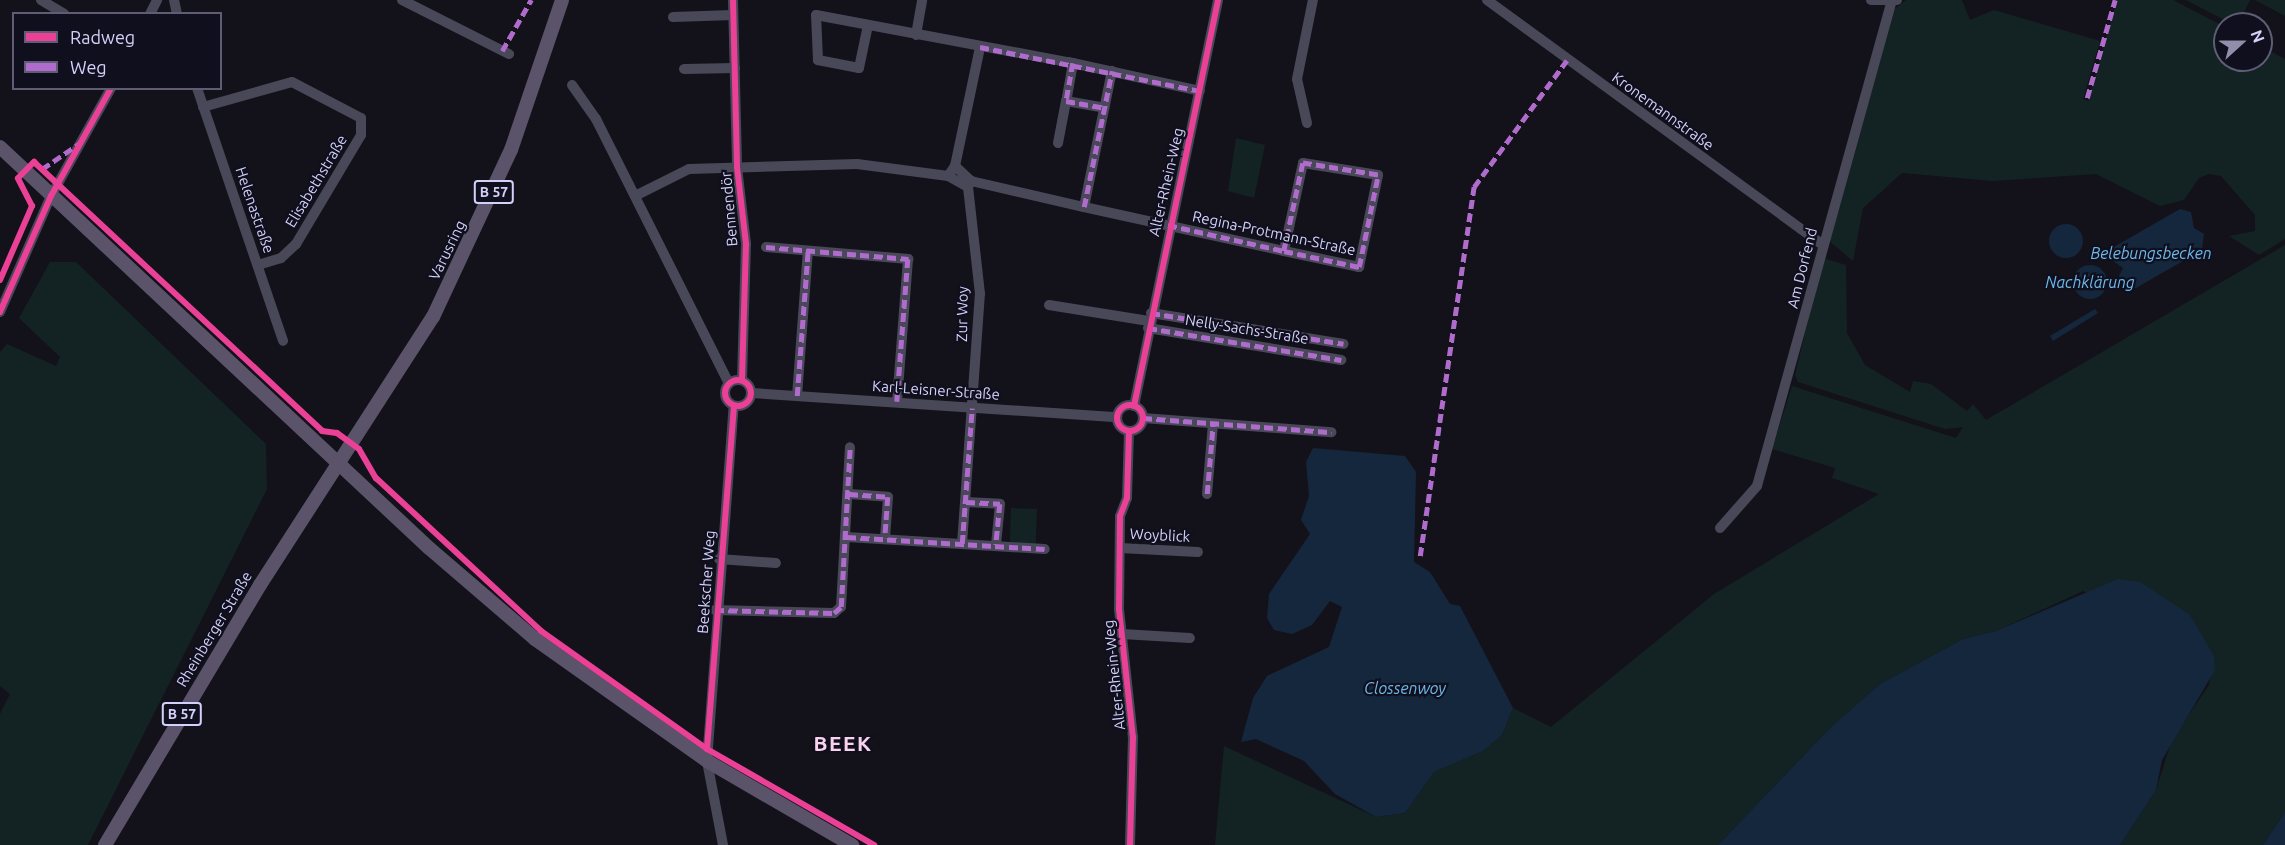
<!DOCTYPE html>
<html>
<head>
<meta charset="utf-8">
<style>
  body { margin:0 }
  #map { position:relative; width:2285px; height:845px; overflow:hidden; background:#13121a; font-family:Ubuntu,sans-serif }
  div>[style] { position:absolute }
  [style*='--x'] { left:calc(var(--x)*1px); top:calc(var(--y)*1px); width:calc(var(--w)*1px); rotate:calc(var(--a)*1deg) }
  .green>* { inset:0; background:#132323; transform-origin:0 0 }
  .water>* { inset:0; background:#15273d }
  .round { border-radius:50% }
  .minor>* { height:10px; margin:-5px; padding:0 5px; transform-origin:5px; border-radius:5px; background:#494859 }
  .minor>.ring { margin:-5px; padding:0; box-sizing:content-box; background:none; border:10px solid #494859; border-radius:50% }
  .major>* { height:14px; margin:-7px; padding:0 7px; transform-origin:7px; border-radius:7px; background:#5a536a }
  .quiet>* { height:4.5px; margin-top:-2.25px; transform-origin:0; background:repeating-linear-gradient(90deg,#b06ccc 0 9px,transparent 0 13.5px) }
  .cycleway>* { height:6px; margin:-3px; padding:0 3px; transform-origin:3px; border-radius:3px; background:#ea4096 }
  .cycleway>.ring { margin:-3px; padding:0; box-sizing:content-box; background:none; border:6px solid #ea4096; border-radius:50% }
  span { translate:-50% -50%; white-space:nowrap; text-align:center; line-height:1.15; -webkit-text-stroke:4.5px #100f1d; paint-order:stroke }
  .shield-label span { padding:2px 4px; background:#100f1d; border:2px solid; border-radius:4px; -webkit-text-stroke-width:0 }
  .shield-label { font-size:14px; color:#d3d1f9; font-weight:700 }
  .street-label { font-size:15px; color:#d3d1f9 }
  .water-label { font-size:16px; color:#6db9eb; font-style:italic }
  .district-label { font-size:21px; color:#f9d3ee; font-weight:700; letter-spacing:1.5px }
  .legend { position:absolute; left:12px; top:12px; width:210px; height:78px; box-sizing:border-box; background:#100f1d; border:2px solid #5e5d75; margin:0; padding:8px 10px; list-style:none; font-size:18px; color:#d3d1f9 }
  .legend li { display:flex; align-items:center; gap:12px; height:30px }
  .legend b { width:30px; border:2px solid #5e5d75 }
  .north { position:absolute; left:2213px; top:12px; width:60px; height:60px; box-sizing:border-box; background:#100f1d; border:2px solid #5e5d75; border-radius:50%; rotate:69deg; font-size:16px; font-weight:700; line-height:24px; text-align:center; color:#d3d1f9 }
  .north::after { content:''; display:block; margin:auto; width:21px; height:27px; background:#908eab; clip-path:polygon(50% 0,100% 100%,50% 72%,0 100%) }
</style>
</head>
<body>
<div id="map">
  <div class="green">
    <div style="clip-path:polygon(1906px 0,1962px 0,1970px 20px,1994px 10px,2100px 41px,2083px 99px,2088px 101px,2117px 0,2173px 0,2225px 27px,2225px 60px,2261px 60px,2261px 46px,2285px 59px,2285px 239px,2259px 255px,2229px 236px,2255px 231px,2255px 215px,2221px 176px,2209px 174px,2199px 178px,2184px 200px,2160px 206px,2096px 174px,1993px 181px,1902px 173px,1863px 208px,1853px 261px,1828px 240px,1893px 10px)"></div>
    <div style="clip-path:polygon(2186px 0,2250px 0,2238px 24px,2232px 24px)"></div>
    <div style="clip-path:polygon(2255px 0,2285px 0,2285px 16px)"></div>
    <div style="clip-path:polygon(1236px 138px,1265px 145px,1254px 198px,1228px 191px)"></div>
    <div style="clip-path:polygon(2285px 245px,2285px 812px,2263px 845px,2120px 845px,2156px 790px,2172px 740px,2209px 685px,2214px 656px,2083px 591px,1996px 631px,1963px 639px,1880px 684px,1831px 727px,1718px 845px,1215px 845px,1224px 746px,1376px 817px,1405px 813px,1434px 772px,1483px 751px,1502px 735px,1513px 708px,1551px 727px,1714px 594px,1879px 494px,1832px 478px,1835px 468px,1772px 449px,1792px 386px,1956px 438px,1963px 427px,1945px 429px,1798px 382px,1795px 375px,1823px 258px,1846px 265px,1847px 333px,1865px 365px,1910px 392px,1913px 381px,1931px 384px,1967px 411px,1973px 404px,1986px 420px)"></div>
    <div style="clip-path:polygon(50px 262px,76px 262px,266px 444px,267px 489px,88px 845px,0 845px,0 714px,10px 694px,0 686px,0 352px,7px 344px,56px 366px,60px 357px,19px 318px)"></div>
    <div style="left:1011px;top:508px;width:26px;height:37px;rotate:2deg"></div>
  </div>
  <div class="water">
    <div style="clip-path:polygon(2180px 209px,2191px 212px,2194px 228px,2204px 234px,2202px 250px,2136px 288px,2125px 287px,2119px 276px,2123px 268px,2109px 258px,2112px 248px)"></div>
    <div class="round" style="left:2049px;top:224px;width:34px;height:34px"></div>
    <div class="round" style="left:2073px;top:265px;width:34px;height:34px"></div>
    <div style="clip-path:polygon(2095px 309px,2098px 313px,2053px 341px,2050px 336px)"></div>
    <div style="clip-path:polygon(1313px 448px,1405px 456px,1416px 472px,1414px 562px,1430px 572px,1450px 604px,1460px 606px,1513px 708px,1502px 735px,1483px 751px,1434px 772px,1405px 813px,1376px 817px,1335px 794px,1304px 761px,1256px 739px,1241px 742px,1253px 698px,1267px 676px,1329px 647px,1342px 607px,1330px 601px,1312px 625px,1292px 634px,1274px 630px,1267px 618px,1269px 594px,1310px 534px,1301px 520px,1309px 496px,1306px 462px)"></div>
    <div style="clip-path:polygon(2118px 579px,2140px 582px,2190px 615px,2214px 656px,2215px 670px,2162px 760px,2156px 790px,2120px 845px,1718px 845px,1831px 727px,1880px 684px,1963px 639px,1996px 631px)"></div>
    <div style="clip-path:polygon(2285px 812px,2285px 845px,2263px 845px)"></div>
  </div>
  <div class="minor">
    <div style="--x:41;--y:0;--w:27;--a:31"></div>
    <div style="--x:174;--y:0;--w:14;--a:78"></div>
    <div style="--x:402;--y:0;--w:120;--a:26.8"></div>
    <div style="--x:733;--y:0;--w:167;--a:88.6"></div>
    <div style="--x:737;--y:167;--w:78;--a:83.3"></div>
    <div style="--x:746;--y:244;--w:136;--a:91.7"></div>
    <div style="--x:1487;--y:0;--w:416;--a:36.1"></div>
    <div style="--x:1871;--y:0;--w:26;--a:0"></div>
    <div style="--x:150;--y:14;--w:16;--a:-63"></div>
    <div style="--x:673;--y:17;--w:60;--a:-1.9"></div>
    <div style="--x:868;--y:25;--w:44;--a:101.8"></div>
    <div style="--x:859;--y:68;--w:42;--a:-169"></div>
    <div style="--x:818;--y:60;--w:45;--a:-92.5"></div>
    <div style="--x:816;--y:15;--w:256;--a:10.6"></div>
    <div style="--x:1068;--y:62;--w:135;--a:12.4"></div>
    <div style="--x:916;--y:35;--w:36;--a:-80"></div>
    <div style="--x:1073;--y:63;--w:39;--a:100"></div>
    <div style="--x:1066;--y:101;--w:39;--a:10"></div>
    <div style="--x:684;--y:69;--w:51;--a:-1.1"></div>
    <div style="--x:572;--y:85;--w:42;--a:54.8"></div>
    <div style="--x:596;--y:119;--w:296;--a:63.3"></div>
    <div style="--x:197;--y:88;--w:267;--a:71.2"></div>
    <div style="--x:203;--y:107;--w:92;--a:-15.7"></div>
    <div style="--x:292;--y:82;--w:78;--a:27.6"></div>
    <div style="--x:361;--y:118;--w:17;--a:90"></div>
    <div style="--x:361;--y:135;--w:127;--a:120.8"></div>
    <div style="--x:296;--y:244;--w:21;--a:137"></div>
    <div style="--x:281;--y:258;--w:24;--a:163"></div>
    <div style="--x:1307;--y:123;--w:45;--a:-102.8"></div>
    <div style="--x:1297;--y:79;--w:81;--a:-78.6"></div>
    <div style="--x:1058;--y:143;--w:43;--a:-79.2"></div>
    <div style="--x:955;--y:166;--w:122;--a:-78.1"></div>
    <div style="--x:971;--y:181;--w:116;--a:13"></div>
    <div style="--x:1084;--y:207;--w:205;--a:12.4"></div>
    <div style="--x:1284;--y:251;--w:77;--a:12"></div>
    <div style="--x:1359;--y:267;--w:94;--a:-78.3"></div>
    <div style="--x:1378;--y:175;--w:76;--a:-170.9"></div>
    <div style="--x:1303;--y:163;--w:90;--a:102.2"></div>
    <div style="--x:635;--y:196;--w:60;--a:-26.6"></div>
    <div style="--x:689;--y:169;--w:168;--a:-1.7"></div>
    <div style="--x:857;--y:164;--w:92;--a:7.5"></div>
    <div style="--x:948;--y:176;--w:23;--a:29"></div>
    <div style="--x:968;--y:187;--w:7;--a:-63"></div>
    <div style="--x:971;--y:181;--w:22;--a:-137"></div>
    <div style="--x:955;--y:166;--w:12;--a:125"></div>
    <div style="--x:1084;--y:207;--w:139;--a:-78.4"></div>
    <div style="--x:766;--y:247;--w:143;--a:4.8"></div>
    <div style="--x:908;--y:259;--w:143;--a:94.4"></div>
    <div style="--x:1049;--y:305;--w:101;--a:9.1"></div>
    <div style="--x:0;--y:312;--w:127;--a:-66.3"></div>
    <div style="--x:51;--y:196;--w:124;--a:-60.9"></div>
    <div style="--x:1151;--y:313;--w:195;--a:9.1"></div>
    <div style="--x:1148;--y:328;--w:196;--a:9.4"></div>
    <div class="ring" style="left:725px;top:380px;width:16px;height:16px"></div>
    <div style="--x:752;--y:393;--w:366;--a:3.8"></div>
    <div style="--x:797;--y:396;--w:145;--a:-85.7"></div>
    <div class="ring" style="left:1117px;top:405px;width:16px;height:16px"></div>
    <div style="--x:1134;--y:406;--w:415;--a:-78.3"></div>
    <div style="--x:1143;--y:418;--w:189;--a:4.3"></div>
    <div style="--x:1129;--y:431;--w:67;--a:91.7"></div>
    <div style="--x:1127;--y:498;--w:19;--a:111"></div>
    <div style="--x:1120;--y:516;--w:93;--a:90.6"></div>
    <div style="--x:1119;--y:609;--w:129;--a:83.8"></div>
    <div style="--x:1133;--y:737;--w:108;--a:91.6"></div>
    <div style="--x:849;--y:494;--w:39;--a:4"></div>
    <div style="--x:888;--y:497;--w:41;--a:94.2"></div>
    <div style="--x:1207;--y:494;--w:70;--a:-85.1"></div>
    <div style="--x:966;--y:502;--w:34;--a:3"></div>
    <div style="--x:1000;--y:504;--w:41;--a:95.6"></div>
    <div style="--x:1720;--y:528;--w:56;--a:-48.6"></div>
    <div style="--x:1757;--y:486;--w:504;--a:-74.48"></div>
    <div style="--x:847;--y:537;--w:198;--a:3.5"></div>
    <div style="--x:962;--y:544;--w:251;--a:-85.9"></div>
    <div style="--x:980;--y:294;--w:108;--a:-96.4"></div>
    <div style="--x:1120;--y:548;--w:78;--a:2.9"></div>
    <div style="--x:719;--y:559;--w:57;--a:4"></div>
    <div style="--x:715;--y:610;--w:119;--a:1.4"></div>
    <div style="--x:834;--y:613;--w:9;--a:-41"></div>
    <div style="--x:841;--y:607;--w:160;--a:-86.8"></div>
    <div style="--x:1122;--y:634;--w:68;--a:3.4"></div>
    <div style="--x:723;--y:845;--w:86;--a:-100.8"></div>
    <div style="--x:707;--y:761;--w:356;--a:-85.7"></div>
  </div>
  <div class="major">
    <div style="--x:0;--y:147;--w:587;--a:43.07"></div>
    <div style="--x:429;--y:548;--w:140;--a:40.6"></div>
    <div style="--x:535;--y:639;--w:211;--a:35.3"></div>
    <div style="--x:707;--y:761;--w:168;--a:30.1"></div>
    <div style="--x:105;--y:845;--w:303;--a:-59.2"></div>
    <div style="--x:260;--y:585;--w:319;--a:-57.2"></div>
    <div style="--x:433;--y:317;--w:184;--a:-65"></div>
    <div style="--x:511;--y:150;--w:158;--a:-71.2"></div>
  </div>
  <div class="quiet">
    <div style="--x:980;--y:47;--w:224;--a:11.3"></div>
    <div style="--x:502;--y:51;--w:59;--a:-60.4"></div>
    <div style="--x:1073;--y:63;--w:39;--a:100"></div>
    <div style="--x:1066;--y:101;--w:39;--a:10"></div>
    <div style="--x:2087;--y:98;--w:102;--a:-74.1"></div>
    <div style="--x:42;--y:169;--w:46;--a:-34.4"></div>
    <div style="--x:1084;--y:207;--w:139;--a:-78.4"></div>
    <div style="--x:1168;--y:225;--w:119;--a:12.6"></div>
    <div style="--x:1284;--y:251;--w:77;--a:12"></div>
    <div style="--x:1359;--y:267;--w:94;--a:-78.3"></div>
    <div style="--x:1378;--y:175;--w:76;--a:-170.9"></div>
    <div style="--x:1303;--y:163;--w:90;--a:102.2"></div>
    <div style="--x:766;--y:247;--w:143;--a:4.8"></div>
    <div style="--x:908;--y:259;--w:143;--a:94.4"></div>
    <div style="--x:1151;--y:313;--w:195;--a:9.1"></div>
    <div style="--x:1148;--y:328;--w:196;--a:9.4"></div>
    <div style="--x:797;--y:396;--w:145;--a:-85.7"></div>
    <div style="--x:1143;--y:418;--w:189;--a:4.3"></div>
    <div style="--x:849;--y:494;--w:39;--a:4"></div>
    <div style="--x:888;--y:497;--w:41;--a:94.2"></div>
    <div style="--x:1207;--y:494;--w:70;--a:-85.1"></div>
    <div style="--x:966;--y:502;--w:34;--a:3"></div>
    <div style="--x:1000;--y:504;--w:41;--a:95.6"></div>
    <div style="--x:847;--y:537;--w:198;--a:3.5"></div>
    <div style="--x:962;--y:544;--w:136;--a:-85.8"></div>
    <div style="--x:1420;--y:556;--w:373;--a:-81.7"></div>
    <div style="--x:1474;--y:187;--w:157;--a:-53.8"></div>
    <div style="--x:715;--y:610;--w:119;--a:1.4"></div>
    <div style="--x:834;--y:613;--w:9;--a:-41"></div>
    <div style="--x:841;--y:607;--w:160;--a:-86.8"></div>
  </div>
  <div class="cycleway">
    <div style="--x:733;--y:0;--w:167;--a:88.6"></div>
    <div style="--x:737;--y:167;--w:78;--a:83.3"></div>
    <div style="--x:746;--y:244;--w:136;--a:91.7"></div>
    <div style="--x:0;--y:280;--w:81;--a:-66.6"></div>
    <div style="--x:32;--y:206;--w:31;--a:-117"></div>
    <div style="--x:18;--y:178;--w:23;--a:-45"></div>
    <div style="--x:34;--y:162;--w:394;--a:43"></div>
    <div style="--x:322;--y:431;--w:15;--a:8"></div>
    <div style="--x:337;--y:433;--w:27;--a:36"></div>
    <div style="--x:359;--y:449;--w:34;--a:60"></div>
    <div style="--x:376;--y:478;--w:225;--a:42.8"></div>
    <div style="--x:541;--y:631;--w:204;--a:35.4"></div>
    <div style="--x:707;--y:749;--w:193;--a:29.9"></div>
    <div style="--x:0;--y:312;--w:127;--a:-66.3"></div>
    <div style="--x:51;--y:196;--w:124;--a:-60.9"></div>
    <div class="ring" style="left:725px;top:380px;width:20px;height:20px"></div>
    <div class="ring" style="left:1117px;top:405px;width:20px;height:20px"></div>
    <div style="--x:1134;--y:406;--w:415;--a:-78.3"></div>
    <div style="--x:1129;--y:431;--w:67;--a:91.7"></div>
    <div style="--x:1127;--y:498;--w:19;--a:111"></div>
    <div style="--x:1120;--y:516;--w:93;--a:90.6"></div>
    <div style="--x:1119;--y:609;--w:129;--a:83.8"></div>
    <div style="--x:1133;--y:737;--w:108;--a:91.6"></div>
    <div style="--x:707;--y:749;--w:344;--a:-85.5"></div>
  </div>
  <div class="shield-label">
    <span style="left:494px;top:192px">B 57</span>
    <span style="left:182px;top:714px">B 57</span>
  </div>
  <div class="street-label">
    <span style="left:1663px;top:111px;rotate:36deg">Kronemannstraße</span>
    <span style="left:316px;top:181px;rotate:-59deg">Elisabethstraße</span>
    <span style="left:1166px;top:182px;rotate:-77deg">Alter-Rhein-Weg</span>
    <span style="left:729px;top:209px;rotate:-95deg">Bennendör</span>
    <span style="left:255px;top:210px;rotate:71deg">Helenastraße</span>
    <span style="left:1274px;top:233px;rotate:12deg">Regina-Protmann-Straße</span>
    <span style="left:447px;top:250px;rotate:-64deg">Varusring</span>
    <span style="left:1802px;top:268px;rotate:-76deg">Am Dorfend</span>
    <span style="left:962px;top:314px;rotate:-89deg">Zur Woy</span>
    <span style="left:1247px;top:329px;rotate:9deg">Nelly-Sachs-Straße</span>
    <span style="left:936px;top:390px;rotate:4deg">Karl-Leisner-Straße</span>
    <span style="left:1160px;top:535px;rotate:3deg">Woyblick</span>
    <span style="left:706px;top:582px;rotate:-86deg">Beekscher Weg</span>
    <span style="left:214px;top:629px;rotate:-59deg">Rheinberger Straße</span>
    <span style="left:1114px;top:675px;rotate:-96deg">Alter-Rhein-Weg</span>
  </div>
  <div class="water-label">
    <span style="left:2151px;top:253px">Belebungsbecken</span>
    <span style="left:2090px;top:282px">Nachklärung</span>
    <span style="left:1405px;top:688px">Clossenwoy</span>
  </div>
  <div class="district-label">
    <span style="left:843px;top:743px">BEEK</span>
  </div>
  <ul class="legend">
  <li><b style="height:8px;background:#ea4096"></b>Radweg</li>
  <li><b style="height:8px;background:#b06ccc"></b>Weg</li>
  </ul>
  <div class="north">N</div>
</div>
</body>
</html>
